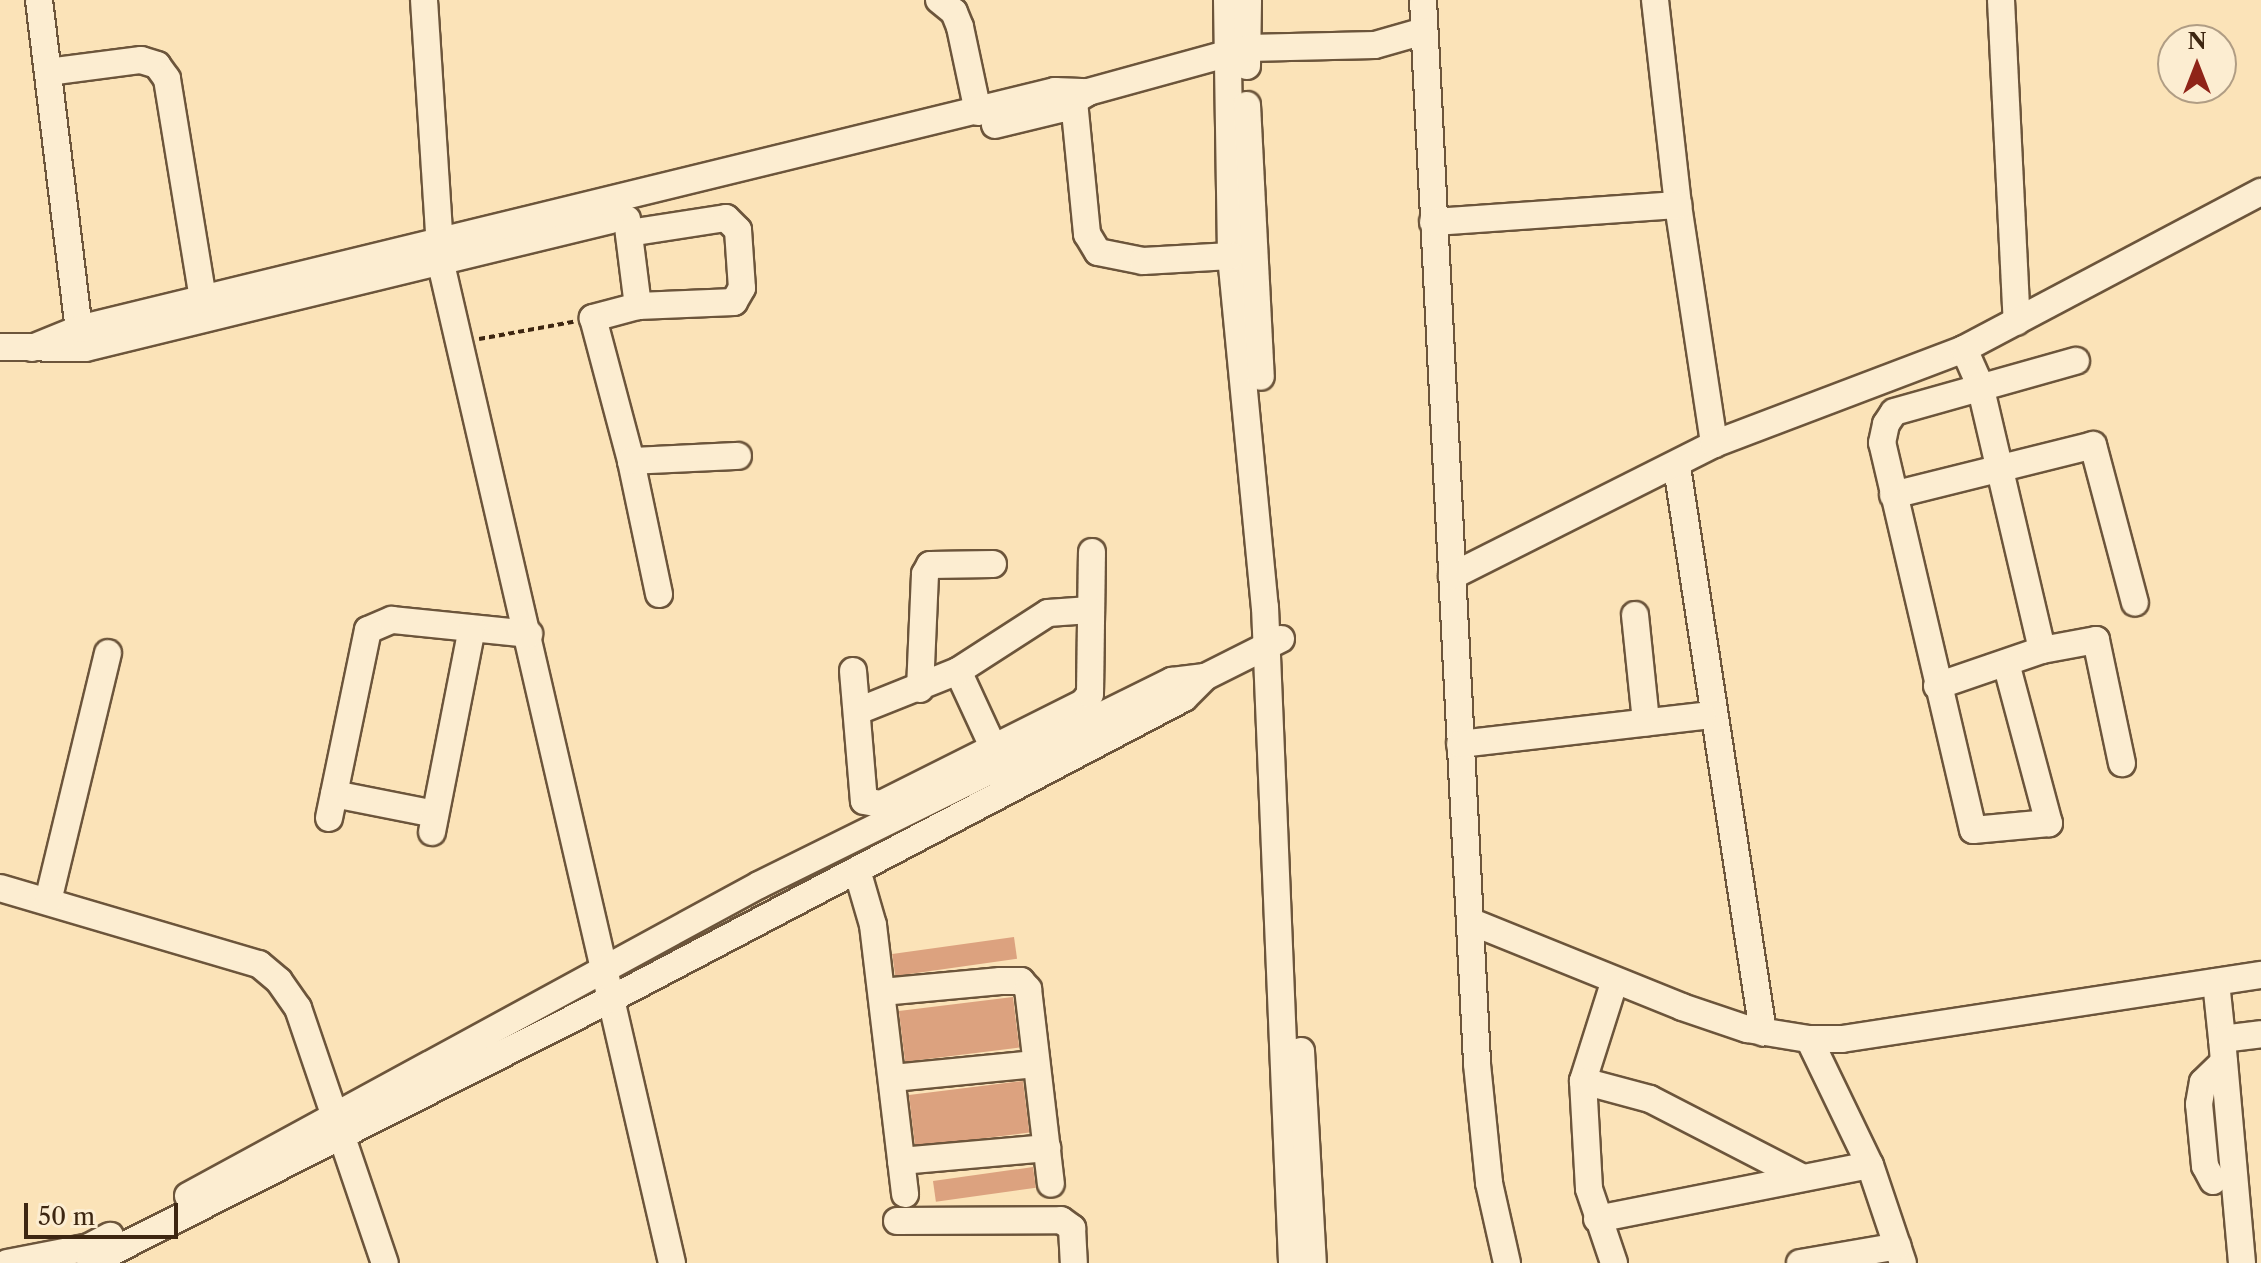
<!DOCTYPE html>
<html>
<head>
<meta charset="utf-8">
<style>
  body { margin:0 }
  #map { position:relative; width:2261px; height:1263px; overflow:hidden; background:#fbe3b8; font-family:"Libre Caslon Text",serif }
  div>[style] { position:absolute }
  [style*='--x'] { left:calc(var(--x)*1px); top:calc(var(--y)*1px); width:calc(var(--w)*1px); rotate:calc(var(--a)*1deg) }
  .building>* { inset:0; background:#dca27f; transform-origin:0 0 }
  .path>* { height:4px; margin-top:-2px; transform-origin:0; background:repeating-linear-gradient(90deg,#3d2611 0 6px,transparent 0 10px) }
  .roads { filter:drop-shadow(2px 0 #6c553b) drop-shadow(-2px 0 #6c553b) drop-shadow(0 2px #6c553b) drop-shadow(0 -2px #6c553b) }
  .minor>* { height:26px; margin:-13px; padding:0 13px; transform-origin:13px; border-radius:13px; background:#fcedd1 }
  span { translate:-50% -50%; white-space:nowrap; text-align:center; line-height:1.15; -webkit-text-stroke:6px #fcedd1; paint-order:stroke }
  .north { position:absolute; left:2157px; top:24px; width:80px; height:80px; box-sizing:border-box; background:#fcedd1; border:2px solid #b09d84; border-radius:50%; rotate:0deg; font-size:22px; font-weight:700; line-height:32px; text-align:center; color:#3d2611 }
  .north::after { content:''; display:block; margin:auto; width:28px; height:36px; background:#8f2418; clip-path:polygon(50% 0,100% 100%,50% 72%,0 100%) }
  .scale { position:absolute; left:24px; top:1203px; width:154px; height:36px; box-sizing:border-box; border:4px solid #3d2611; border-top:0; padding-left:10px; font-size:24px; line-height:28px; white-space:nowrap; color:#3d2611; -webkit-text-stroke:6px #fcedd1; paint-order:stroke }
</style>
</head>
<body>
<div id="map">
  <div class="building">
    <div style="left:1014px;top:937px;width:22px;height:123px;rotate:82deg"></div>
    <div style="left:1013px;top:997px;width:51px;height:115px;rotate:83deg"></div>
    <div style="left:1023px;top:1081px;width:52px;height:115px;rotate:83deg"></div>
    <div style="left:1033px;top:1167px;width:21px;height:101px;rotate:82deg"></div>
  </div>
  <div class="path">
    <div style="--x:479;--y:339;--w:96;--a:-10.3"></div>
  </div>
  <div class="roads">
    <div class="minor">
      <div style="--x:39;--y:0;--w:331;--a:83.1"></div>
      <div style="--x:424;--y:0;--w:265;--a:86.3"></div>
      <div style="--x:441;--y:264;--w:1025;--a:76.98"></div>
      <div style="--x:939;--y:0;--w:19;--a:39"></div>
      <div style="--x:954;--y:12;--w:16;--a:68"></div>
      <div style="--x:960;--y:27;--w:87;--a:78"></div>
      <div style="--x:1227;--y:0;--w:256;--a:89.1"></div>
      <div style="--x:1231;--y:256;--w:353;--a:84.5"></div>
      <div style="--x:1265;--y:607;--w:657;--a:87.64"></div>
      <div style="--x:1423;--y:0;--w:1065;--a:87.09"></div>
      <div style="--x:1477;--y:1064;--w:120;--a:84.2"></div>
      <div style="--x:1489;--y:1183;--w:82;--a:77.3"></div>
      <div style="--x:1655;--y:0;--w:206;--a:83.6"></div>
      <div style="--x:1678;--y:205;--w:242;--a:81.4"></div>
      <div style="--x:2001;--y:0;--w:322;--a:87.2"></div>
      <div style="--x:1247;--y:66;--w:66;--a:-89.1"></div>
      <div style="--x:48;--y:72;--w:94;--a:-7.4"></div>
      <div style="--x:141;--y:60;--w:17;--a:17"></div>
      <div style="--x:157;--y:65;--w:17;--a:54"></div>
      <div style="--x:167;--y:79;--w:224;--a:80.7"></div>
      <div style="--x:1074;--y:101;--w:134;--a:84.4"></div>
      <div style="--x:1087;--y:234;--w:21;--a:59"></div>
      <div style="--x:1098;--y:252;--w:46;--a:11.3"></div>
      <div style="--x:1143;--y:261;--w:88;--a:-3.3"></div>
      <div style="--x:1247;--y:105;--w:272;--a:87.1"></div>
      <div style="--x:995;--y:125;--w:67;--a:-13.8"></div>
      <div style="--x:1060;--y:109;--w:33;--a:-31"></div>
      <div style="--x:627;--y:219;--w:88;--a:82.8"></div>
      <div style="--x:1433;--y:222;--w:246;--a:-4"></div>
      <div style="--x:629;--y:233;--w:98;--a:-8.8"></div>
      <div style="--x:726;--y:218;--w:17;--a:45"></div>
      <div style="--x:738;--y:230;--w:58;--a:86.1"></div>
      <div style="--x:742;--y:288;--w:16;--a:120"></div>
      <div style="--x:734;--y:302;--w:96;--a:177.6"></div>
      <div style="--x:638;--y:306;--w:47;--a:165.1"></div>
      <div style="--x:593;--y:318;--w:148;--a:75.1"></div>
      <div style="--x:631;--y:461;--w:136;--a:78.1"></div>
      <div style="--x:0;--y:347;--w:85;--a:0.7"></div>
      <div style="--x:85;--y:348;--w:541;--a:-13.68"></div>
      <div style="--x:32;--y:348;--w:51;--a:-22"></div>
      <div style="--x:79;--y:329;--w:1005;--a:-13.7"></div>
      <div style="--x:1055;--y:91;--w:33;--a:2"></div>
      <div style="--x:1088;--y:92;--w:166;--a:-15.4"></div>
      <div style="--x:1248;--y:48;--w:127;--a:-1.4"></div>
      <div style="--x:1375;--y:45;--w:51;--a:-15.9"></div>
      <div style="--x:1964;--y:349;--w:39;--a:66"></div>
      <div style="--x:1980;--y:385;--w:272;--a:76.8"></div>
      <div style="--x:631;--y:461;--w:107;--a:-2.7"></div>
      <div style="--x:1677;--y:467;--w:572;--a:81.35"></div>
      <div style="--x:1893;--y:495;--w:206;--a:-14"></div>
      <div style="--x:2093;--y:445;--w:163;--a:75.1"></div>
      <div style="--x:1452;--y:576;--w:293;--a:-26.7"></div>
      <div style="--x:1714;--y:444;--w:267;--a:-20.8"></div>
      <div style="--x:1964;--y:349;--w:336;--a:-27.9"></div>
      <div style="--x:1635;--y:615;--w:108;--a:84.1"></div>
      <div style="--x:2006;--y:663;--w:166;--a:75"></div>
      <div style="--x:2049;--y:823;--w:76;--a:174.7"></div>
      <div style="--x:1973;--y:830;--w:398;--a:-103.2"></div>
      <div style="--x:1882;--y:443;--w:19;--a:-78"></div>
      <div style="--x:1886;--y:424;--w:14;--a:-56"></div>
      <div style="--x:1894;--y:412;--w:189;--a:-15.7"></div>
      <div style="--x:853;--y:671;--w:130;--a:85.2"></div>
      <div style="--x:864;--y:801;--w:17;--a:10"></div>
      <div style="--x:881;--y:804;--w:226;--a:-26.6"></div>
      <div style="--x:1083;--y:703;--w:11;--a:-52"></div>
      <div style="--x:1090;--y:694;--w:142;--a:-89.2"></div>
      <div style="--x:958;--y:671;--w:100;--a:65.2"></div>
      <div style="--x:1937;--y:686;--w:111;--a:-18.9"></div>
      <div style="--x:2042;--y:650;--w:55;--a:-10.5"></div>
      <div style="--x:2096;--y:640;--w:126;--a:78.1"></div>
      <div style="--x:920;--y:689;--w:115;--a:-87.5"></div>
      <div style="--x:925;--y:574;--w:10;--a:-61"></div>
      <div style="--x:930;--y:565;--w:63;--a:-0.9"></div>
      <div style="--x:858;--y:711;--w:108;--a:-21.8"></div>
      <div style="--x:958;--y:671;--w:107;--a:-32.8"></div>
      <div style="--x:1048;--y:613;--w:42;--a:-4.1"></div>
      <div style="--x:1460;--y:744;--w:244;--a:-6.6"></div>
      <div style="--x:334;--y:794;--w:103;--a:11.2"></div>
      <div style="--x:329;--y:818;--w:192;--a:-78.3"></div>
      <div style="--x:368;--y:630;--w:26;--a:-23"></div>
      <div style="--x:392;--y:620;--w:138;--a:5.8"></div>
      <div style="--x:432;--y:832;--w:207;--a:-78.9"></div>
      <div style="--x:857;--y:870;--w:57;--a:73.8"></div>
      <div style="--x:873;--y:925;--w:271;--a:83.2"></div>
      <div style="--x:0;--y:888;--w:270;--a:16.4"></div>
      <div style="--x:259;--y:964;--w:26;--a:40"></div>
      <div style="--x:279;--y:981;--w:33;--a:55"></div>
      <div style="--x:298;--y:1008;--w:269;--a:71.2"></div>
      <div style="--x:48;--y:901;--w:255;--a:-76.4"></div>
      <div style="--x:1472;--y:922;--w:227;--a:22"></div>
      <div style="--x:1682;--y:1007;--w:69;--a:18.7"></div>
      <div style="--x:1747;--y:1029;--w:63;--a:9.2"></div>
      <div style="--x:1809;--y:1039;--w:33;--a:0"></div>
      <div style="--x:1842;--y:1039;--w:424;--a:-8.7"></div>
      <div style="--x:2216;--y:982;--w:57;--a:84"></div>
      <div style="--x:1614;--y:983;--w:103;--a:107.6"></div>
      <div style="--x:1583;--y:1081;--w:108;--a:86.8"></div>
      <div style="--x:1589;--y:1189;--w:78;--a:71.3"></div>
      <div style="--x:882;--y:992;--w:119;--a:-5.3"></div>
      <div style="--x:1000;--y:981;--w:21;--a:0"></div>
      <div style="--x:1021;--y:981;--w:11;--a:49"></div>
      <div style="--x:1028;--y:989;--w:196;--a:83.3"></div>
      <div style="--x:1809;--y:1039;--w:140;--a:64.2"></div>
      <div style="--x:1870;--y:1165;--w:103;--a:71.4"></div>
      <div style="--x:1301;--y:1051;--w:212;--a:86.8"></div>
      <div style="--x:893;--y:1078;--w:143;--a:-5.6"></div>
      <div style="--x:1583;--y:1081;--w:69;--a:15"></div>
      <div style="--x:1650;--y:1099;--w:168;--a:27.3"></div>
      <div style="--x:901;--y:1161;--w:147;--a:-5.1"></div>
      <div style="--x:2213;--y:1181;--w:17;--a:-118"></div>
      <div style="--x:2205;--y:1166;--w:62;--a:-95.5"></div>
      <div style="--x:2199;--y:1104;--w:22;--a:-80"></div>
      <div style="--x:2203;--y:1082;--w:29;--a:-44"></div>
      <div style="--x:188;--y:1196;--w:650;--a:-28.58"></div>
      <div style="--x:759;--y:885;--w:461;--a:-26.3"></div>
      <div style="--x:1172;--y:681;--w:33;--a:-7"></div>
      <div style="--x:1597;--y:1219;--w:278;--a:-11.2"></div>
      <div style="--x:897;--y:1221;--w:164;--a:-0.3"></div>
      <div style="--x:1061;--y:1220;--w:14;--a:36"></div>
      <div style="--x:1072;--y:1228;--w:35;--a:87"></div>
      <div style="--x:7;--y:1263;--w:84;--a:-11"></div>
      <div style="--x:89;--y:1247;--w:24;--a:-28"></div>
      <div style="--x:90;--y:1263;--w:584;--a:-26.87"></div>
      <div style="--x:611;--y:999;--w:647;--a:-27.71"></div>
      <div style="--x:1184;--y:698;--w:30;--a:-45"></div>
      <div style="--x:1205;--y:677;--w:85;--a:-26.6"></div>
      <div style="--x:1800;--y:1263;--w:99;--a:-9.8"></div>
      <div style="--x:2242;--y:1263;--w:225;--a:-95.1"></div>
      <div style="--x:2222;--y:1039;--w:39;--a:-7"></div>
    </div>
  </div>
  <div class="north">N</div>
  <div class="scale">50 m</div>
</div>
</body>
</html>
